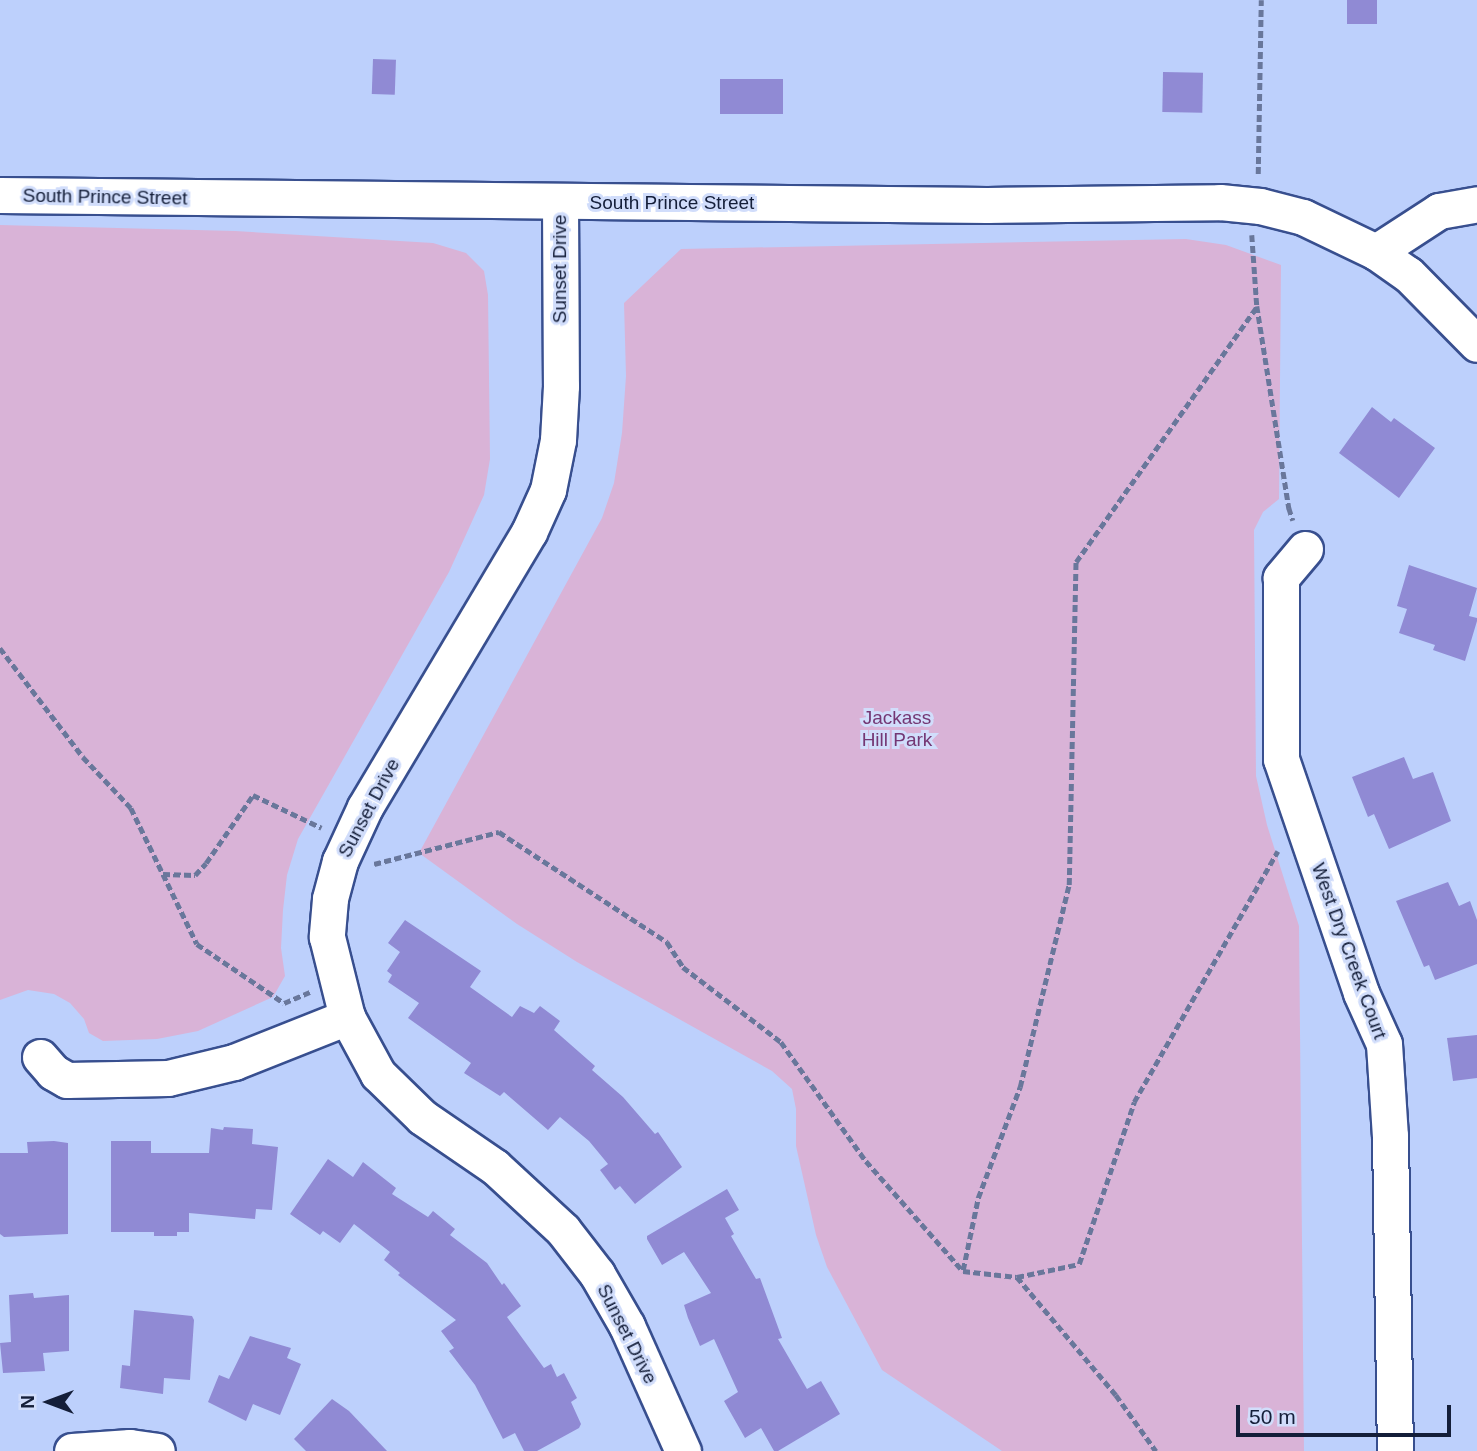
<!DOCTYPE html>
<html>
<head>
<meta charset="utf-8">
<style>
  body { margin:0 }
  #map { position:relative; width:1477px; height:1451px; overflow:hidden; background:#bdd0fc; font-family:Arial,sans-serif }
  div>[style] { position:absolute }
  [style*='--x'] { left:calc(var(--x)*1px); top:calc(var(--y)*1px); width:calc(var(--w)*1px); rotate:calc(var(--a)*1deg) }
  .green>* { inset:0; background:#d9b3d7 }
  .building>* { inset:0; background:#908ad4; transform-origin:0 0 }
  .path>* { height:4.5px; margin-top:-2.25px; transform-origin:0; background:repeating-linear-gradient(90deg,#69779b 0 7px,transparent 0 10.5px) }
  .roads { filter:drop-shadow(2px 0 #384f8f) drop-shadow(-2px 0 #384f8f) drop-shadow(0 2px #384f8f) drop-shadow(0 -2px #384f8f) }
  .minor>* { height:35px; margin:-17.5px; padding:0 17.5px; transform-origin:17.5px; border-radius:17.5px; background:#fff }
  span { translate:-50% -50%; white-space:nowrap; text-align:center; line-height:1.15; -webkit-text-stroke:6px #d1ddfb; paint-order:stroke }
  .street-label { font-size:19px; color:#141e39 }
  .park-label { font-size:19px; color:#743774 }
  .north { position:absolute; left:14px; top:1367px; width:70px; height:70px; -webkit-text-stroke:5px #d1ddfb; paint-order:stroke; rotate:270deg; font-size:19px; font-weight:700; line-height:28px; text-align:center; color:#141e39 }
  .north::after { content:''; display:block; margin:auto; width:24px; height:32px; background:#141e39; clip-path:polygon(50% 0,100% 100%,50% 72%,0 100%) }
  .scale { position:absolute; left:1236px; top:1405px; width:215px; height:32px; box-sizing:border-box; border:4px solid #141e39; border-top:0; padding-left:9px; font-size:21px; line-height:24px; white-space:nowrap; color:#141e39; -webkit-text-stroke:5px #d1ddfb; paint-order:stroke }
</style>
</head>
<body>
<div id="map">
  <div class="green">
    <div style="clip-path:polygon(0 225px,235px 231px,433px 243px,466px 253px,484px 271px,488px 295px,490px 459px,484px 495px,449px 572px,298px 839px,287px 875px,283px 910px,281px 948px,285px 976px,273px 997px,198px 1031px,157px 1039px,103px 1041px,89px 1033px,84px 1019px,70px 1003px,54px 994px,28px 990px,0 1000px)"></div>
    <div style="clip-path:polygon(1186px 239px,1226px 245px,1281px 265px,1279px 499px,1263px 512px,1254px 530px,1256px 776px,1267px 825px,1299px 926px,1304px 1451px,1002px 1451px,882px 1370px,827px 1267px,816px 1235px,796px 1146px,796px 1109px,792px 1089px,772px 1071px,577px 962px,517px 924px,419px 853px,602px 518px,614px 483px,622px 433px,626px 376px,624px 303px,681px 249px)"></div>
  </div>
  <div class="building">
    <div style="left:1347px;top:0;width:30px;height:24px"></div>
    <div style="left:373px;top:59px;width:23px;height:35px;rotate:2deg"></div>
    <div style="left:1163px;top:72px;width:40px;height:40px;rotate:1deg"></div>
    <div style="left:720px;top:79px;width:63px;height:35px"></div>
    <div style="clip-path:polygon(1372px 407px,1391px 422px,1394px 418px,1435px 448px,1399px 498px,1339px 453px)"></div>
    <div style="clip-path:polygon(1409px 565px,1477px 588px,1469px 616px,1477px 618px,1477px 621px,1465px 661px,1433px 650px,1435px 645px,1399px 633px,1407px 609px,1397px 606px)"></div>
    <div style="clip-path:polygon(1404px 757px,1413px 779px,1433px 772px,1451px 821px,1389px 849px,1374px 814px,1368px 817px,1352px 777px)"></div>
    <div style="clip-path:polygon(1448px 882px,1459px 906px,1470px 901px,1477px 920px,1477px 964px,1435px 980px,1429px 965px,1424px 967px,1396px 901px)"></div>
    <div style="clip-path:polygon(405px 920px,481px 971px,470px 987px,512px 1017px,520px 1006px,534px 1013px,540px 1006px,560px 1021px,554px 1030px,595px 1066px,592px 1070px,623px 1097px,655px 1134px,658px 1132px,682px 1167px,635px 1204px,620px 1186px,615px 1190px,600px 1170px,608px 1164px,589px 1141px,560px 1117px,548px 1130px,504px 1092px,500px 1096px,464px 1073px,471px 1063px,408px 1018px,419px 1003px,388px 982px,392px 975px,387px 971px,400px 952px,388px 943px)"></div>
    <div style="clip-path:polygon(1477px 1035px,1477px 1078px,1453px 1081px,1447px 1038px)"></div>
    <div style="clip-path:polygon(224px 1127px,253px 1129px,252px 1144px,278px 1147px,272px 1210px,256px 1209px,255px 1219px,189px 1213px,189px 1232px,177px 1232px,177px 1236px,154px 1236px,154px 1232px,111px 1232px,111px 1141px,151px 1141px,151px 1153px,209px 1153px,211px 1128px,223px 1130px)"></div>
    <div style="clip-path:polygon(54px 1141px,68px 1143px,68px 1234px,4px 1237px,0 1234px,0 1153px,28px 1153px,27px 1142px)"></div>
    <div style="clip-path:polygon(328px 1159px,353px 1177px,363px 1162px,396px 1188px,392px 1194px,428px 1217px,433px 1211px,455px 1229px,450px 1235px,487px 1263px,502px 1285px,504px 1283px,521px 1306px,507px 1317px,544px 1368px,551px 1364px,557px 1377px,564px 1373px,577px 1398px,571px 1402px,581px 1424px,579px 1428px,537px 1451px,524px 1451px,515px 1433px,503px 1439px,475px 1385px,449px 1351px,454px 1348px,441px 1331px,456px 1320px,398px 1275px,400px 1273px,384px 1260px,390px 1252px,354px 1224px,340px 1243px,323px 1231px,320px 1235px,290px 1214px)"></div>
    <div style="clip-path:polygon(727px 1189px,739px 1210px,725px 1218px,734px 1234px,731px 1236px,756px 1279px,760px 1278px,782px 1338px,778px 1339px,807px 1389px,821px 1381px,840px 1414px,778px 1451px,774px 1451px,761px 1428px,745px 1438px,724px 1401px,738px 1392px,714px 1339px,700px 1346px,688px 1318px,684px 1305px,711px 1293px,684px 1252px,662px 1265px,647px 1239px,647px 1236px)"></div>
    <div style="clip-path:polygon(33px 1293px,34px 1298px,69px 1295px,69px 1351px,43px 1353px,45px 1371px,3px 1373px,0 1343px,11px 1342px,9px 1295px)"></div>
    <div style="clip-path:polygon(134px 1310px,192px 1316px,194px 1320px,190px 1380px,164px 1378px,163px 1394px,120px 1388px,122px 1365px,130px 1366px)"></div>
    <div style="clip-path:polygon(250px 1336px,291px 1348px,287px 1358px,301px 1364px,280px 1415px,253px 1404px,246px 1421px,208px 1402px,219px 1375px,229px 1379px)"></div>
    <div style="clip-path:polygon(332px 1399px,349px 1411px,387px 1451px,306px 1451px,294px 1439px)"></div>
  </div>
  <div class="path">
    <div style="--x:1258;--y:174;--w:174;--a:-89"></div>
    <div style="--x:1252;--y:235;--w:71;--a:86"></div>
    <div style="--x:1257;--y:306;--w:205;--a:81"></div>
    <div style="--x:1289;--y:508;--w:13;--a:72"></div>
    <div style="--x:0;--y:648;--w:137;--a:52.7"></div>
    <div style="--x:83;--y:757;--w:70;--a:46.7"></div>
    <div style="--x:131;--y:808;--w:151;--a:64.1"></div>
    <div style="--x:197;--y:944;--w:105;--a:34.1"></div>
    <div style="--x:284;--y:1003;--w:28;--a:-23"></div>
    <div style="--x:374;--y:864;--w:129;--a:-14.4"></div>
    <div style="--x:499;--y:832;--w:201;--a:33.2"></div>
    <div style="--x:667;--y:942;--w:30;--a:57"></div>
    <div style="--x:683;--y:967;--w:123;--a:37.4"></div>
    <div style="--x:781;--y:1042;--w:146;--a:54.5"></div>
    <div style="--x:866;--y:1161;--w:147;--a:48.6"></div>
    <div style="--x:963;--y:1271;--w:54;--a:6.3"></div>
    <div style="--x:1017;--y:1277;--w:154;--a:50"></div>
    <div style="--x:1116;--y:1395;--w:69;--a:54.5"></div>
    <div style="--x:163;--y:874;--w:32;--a:2"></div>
    <div style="--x:195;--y:875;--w:16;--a:-47"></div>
    <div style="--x:206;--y:863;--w:83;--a:-55.3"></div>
    <div style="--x:253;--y:795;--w:76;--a:25.6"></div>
    <div style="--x:963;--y:1270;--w:74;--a:-78.2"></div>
    <div style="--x:978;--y:1198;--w:119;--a:-69.3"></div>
    <div style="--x:1020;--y:1087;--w:208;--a:-76.4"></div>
    <div style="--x:1069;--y:885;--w:323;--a:-88.8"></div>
    <div style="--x:1076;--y:562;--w:314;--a:-54.7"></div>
    <div style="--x:1017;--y:1277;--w:63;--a:-11.8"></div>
    <div style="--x:1079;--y:1264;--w:171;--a:-71.2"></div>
    <div style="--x:1134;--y:1102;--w:289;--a:-60.2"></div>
  </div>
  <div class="roads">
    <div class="minor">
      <div style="--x:0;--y:195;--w:987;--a:0.58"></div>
      <div style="--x:987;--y:205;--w:233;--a:-0.7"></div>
      <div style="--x:1220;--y:202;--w:40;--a:5.7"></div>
      <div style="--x:1260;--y:206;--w:44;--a:14.3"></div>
      <div style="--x:1303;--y:217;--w:81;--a:25.6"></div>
      <div style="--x:1376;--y:252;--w:39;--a:35"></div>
      <div style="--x:1408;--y:274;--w:98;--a:45.4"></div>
      <div style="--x:560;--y:202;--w:184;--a:89.7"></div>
      <div style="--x:561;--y:386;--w:54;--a:93.2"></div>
      <div style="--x:558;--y:440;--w:51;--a:101.3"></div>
      <div style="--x:548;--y:490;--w:46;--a:114.3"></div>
      <div style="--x:529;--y:532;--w:320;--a:120.8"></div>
      <div style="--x:365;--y:807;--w:60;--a:114.8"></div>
      <div style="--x:340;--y:861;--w:39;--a:105"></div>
      <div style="--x:330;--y:899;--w:38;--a:95"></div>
      <div style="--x:327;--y:937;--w:82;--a:76"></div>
      <div style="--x:347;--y:1017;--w:65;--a:61.5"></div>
      <div style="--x:378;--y:1074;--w:62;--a:44.3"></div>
      <div style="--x:422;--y:1117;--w:88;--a:34.4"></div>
      <div style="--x:495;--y:1167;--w:93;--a:42.8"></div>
      <div style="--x:563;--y:1230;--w:56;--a:52.3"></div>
      <div style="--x:597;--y:1274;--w:60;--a:60"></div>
      <div style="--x:627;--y:1326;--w:137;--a:65.9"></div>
      <div style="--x:1376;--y:252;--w:75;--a:-33.1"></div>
      <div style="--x:1439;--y:211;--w:39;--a:-10"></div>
      <div style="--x:1305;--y:549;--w:38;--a:130"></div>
      <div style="--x:1281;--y:578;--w:181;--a:90"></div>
      <div style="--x:1281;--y:759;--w:247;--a:71.1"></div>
      <div style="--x:1361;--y:993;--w:56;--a:65.7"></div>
      <div style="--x:1384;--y:1044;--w:92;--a:86.3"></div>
      <div style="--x:1390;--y:1136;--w:315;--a:89.1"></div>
      <div style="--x:40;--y:1057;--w:20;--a:49"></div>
      <div style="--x:53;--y:1072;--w:16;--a:30"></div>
      <div style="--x:67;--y:1080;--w:101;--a:-1.1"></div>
      <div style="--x:168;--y:1078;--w:68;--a:-13.6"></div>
      <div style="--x:234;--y:1062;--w:122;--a:-21.7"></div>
      <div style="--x:72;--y:1451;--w:58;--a:-3.9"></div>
      <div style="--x:130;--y:1447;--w:27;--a:8"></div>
    </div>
  </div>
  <div class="street-label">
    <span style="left:105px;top:197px;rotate:1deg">South Prince Street</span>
    <span style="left:672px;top:203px">South Prince Street</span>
    <span style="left:560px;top:269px;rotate:-90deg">Sunset Drive</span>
    <span style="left:369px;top:808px;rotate:-62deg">Sunset Drive</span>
    <span style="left:1349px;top:951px;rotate:70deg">West Dry Creek Court</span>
    <span style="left:627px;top:1334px;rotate:63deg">Sunset Drive</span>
  </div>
  <div class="park-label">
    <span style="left:897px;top:729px">Jackass<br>Hill Park</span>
  </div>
  <div class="north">N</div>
  <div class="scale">50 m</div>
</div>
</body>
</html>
